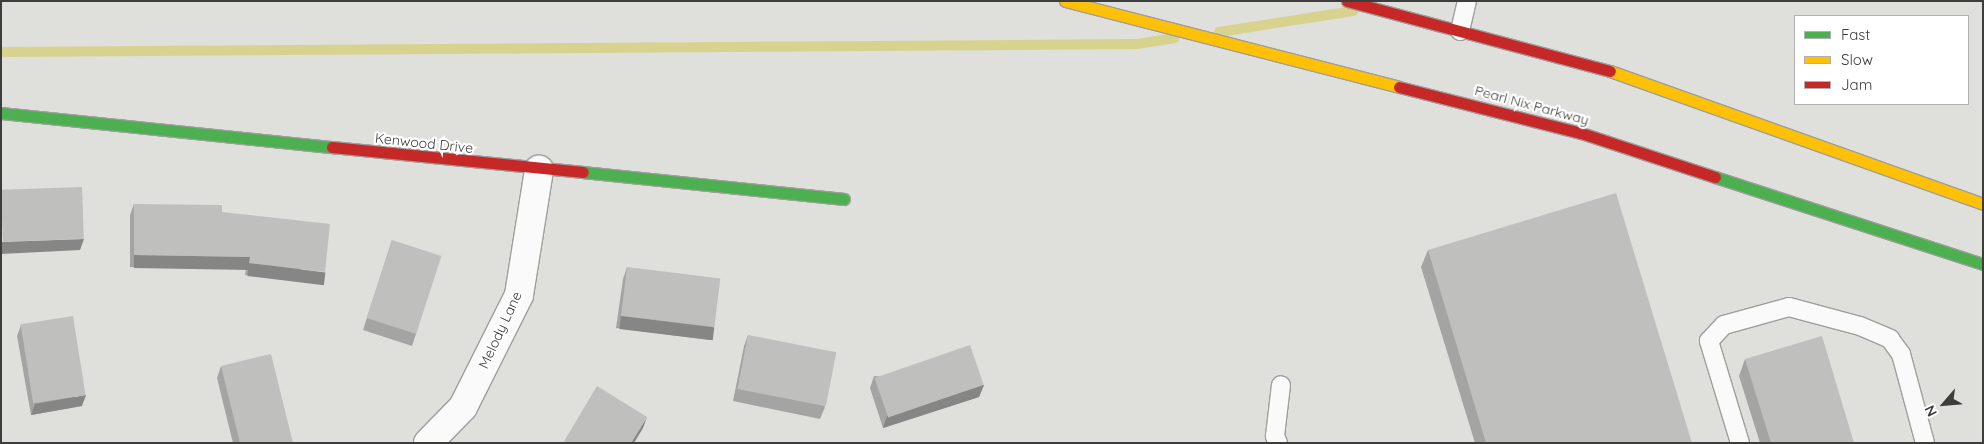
<!DOCTYPE html>
<html>
<head>
<meta charset="utf-8">
<style>
  body { margin:0 }
  #map { position:relative; width:1984px; height:444px; overflow:hidden; background:#dfdfdc; font-family:Quicksand,sans-serif }
  div>[style] { position:absolute }
  [style*='--x'] { left:calc(var(--x)*1px); top:calc(var(--y)*1px); width:calc(var(--w)*1px); rotate:calc(var(--a)*1deg) }
  .stream>* { height:10px; margin:-5px; padding:0 5px; transform-origin:5px; border-radius:5px; background:#d7d28e }
  .roads { filter:drop-shadow(1px 0 #9e9e9c) drop-shadow(-1px 0 #9e9e9c) drop-shadow(0 1px #9e9e9c) drop-shadow(0 -1px #9e9e9c) }
  .lane>* { height:18px; margin:-9px; padding:0 9px; transform-origin:9px; border-radius:9px; background:#fafafa }
  .street>* { height:28px; margin:-14px; padding:0 14px; transform-origin:14px; border-radius:14px; background:#fafafa }
  .fast>* { height:11px; margin:-5.5px; padding:0 5.5px; transform-origin:5.5px; border-radius:5.5px; background:#4caf50 }
  .slow>* { height:11px; margin:-5.5px; padding:0 5.5px; transform-origin:5.5px; border-radius:5.5px; background:#ffc107 }
  .jam>* { height:11px; margin:-5.5px; padding:0 5.5px; transform-origin:5.5px; border-radius:5.5px; background:#c62828 }
  .wall>* { inset:0; background:#a4a4a3 }
  .shaded-wall>* { inset:0; background:#868684; transform-origin:0 0 }
  .building>* { inset:0; background:#bfbfbd; transform-origin:0 0 }
  span { translate:-50% -50%; white-space:nowrap; text-align:center; line-height:1.15; -webkit-text-stroke:4.5px #fff; paint-order:stroke }
  .street-label { font-size:14px; color:#3d3d3b }
  .frame { position:absolute; inset:0; border:2px solid #3d3d3b; pointer-events:none }
  .legend { position:absolute; left:1794px; top:15px; width:175px; height:90px; box-sizing:border-box; background:#fff; border:1px solid #b1b1b1; margin:0; padding:6px 9px; list-style:none; font-size:15px; color:#3d3d3b }
  .legend li { display:flex; align-items:center; gap:10px; height:25px }
  .legend b { width:25px; border:1px solid #b1b1b1 }
  .north { position:absolute; left:1919px; top:379px; width:50px; height:50px; -webkit-text-stroke:4px #fff; paint-order:stroke; rotate:243deg; font-size:14px; font-weight:700; line-height:20px; text-align:center; color:#3d3d3b }
  .north::after { content:''; display:block; margin:auto; width:18px; height:22px; background:#3d3d3b; clip-path:polygon(50% 0,100% 100%,50% 72%,0 100%) }
</style>
</head>
<body>
<div id="map">
  <div class="stream">
    <div style="--x:1219;--y:32;--w:136;--a:-8.9"></div>
    <div style="--x:1;--y:52;--w:1136;--a:-0.4"></div>
    <div style="--x:1137;--y:44;--w:38;--a:-9"></div>
  </div>
  <div class="roads">
    <div class="lane">
      <div style="--x:1460;--y:31;--w:31;--a:-77"></div>
      <div style="--x:1278;--y:443;--w:8;--a:-113"></div>
      <div style="--x:1275;--y:436;--w:51;--a:-83.3"></div>
      <div style="--x:1740;--y:443;--w:107;--a:-106.9"></div>
      <div style="--x:1709;--y:341;--w:22;--a:-47"></div>
      <div style="--x:1724;--y:325;--w:67;--a:-15.5"></div>
      <div style="--x:1789;--y:307;--w:73;--a:15"></div>
      <div style="--x:1860;--y:326;--w:33;--a:23"></div>
      <div style="--x:1890;--y:339;--w:19;--a:54"></div>
      <div style="--x:1901;--y:354;--w:92;--a:74.9"></div>
    </div>
    <div class="street">
      <div style="--x:428;--y:443;--w:50;--a:-45.8"></div>
      <div style="--x:463;--y:407;--w:125;--a:-63.4"></div>
      <div style="--x:519;--y:295;--w:127;--a:-80.9"></div>
    </div>
    <div class="fast">
      <div style="--x:1;--y:113;--w:333;--a:5.9"></div>
      <div style="--x:583;--y:172;--w:262;--a:5.9"></div>
      <div style="--x:1715;--y:177;--w:282;--a:18"></div>
    </div>
    <div class="slow">
      <div style="--x:1065;--y:1;--w:345;--a:14.4"></div>
      <div style="--x:1610;--y:71;--w:396;--a:19.6"></div>
    </div>
    <div class="jam">
      <div style="--x:1347;--y:1;--w:272;--a:14.9"></div>
      <div style="--x:1399;--y:87;--w:188;--a:14.2"></div>
      <div style="--x:1581;--y:133;--w:141;--a:18.2"></div>
      <div style="--x:332;--y:147;--w:252;--a:5.7"></div>
    </div>
  </div>
  <div class="wall">
    <div style="clip-path:polygon(134px 204px,222px 212px,321px 284px,245px 275px,246px 269px,130px 267px,130px 215px)"></div>
    <div style="clip-path:polygon(392px 240px,416px 334px,412px 346px,363px 330px)"></div>
    <div style="clip-path:polygon(1428px 250px,1692px 443px,1475px 443px,1421px 267px)"></div>
    <div style="clip-path:polygon(627px 267px,714px 328px,710px 340px,616px 328px,623px 279px)"></div>
    <div style="clip-path:polygon(21px 325px,82px 406px,31px 415px,17px 336px)"></div>
    <div style="clip-path:polygon(748px 335px,825px 407px,820px 419px,733px 401px,744px 346px)"></div>
    <div style="clip-path:polygon(1745px 359px,1854px 443px,1760px 443px,1739px 376px)"></div>
    <div style="clip-path:polygon(221px 366px,293px 443px,233px 443px,217px 378px)"></div>
    <div style="clip-path:polygon(874px 376px,984px 385px,979px 397px,883px 428px,870px 388px)"></div>
  </div>
  <div class="shaded-wall">
    <div style="clip-path:polygon(84px 239px,80px 250px,1px 254px,1px 242px)"></div>
    <div style="left:134px;top:255px;width:116px;height:13px;rotate:1deg"></div>
    <div style="left:249px;top:263px;width:77px;height:13px;rotate:7deg"></div>
    <div style="left:621px;top:316px;width:94px;height:13px;rotate:7deg"></div>
    <div style="clip-path:polygon(984px 385px,979px 397px,883px 428px,887px 416px)"></div>
    <div style="clip-path:polygon(86px 395px,82px 406px,31px 415px,35px 404px)"></div>
    <div style="clip-path:polygon(647px 417px,643px 428px,634px 443px,631px 443px)"></div>
  </div>
  <div class="building">
    <div style="left:82px;top:187px;width:52px;height:81px;rotate:88deg"></div>
    <div style="clip-path:polygon(1616px 193px,1692px 443px,1486px 443px,1428px 250px)"></div>
    <div style="clip-path:polygon(134px 204px,222px 205px,222px 212px,330px 224px,325px 272px,249px 263px,250px 257px,134px 255px)"></div>
    <div style="left:392px;top:240px;width:52px;height:82px;rotate:18deg"></div>
    <div style="left:627px;top:267px;width:94px;height:49px;rotate:7deg"></div>
    <div style="left:73px;top:316px;width:80px;height:53px;rotate:81deg"></div>
    <div style="left:748px;top:335px;width:90px;height:55px;rotate:11deg"></div>
    <div style="clip-path:polygon(1822px 336px,1854px 443px,1771px 443px,1745px 359px)"></div>
    <div style="left:970px;top:345px;width:42px;height:101px;rotate:71deg"></div>
    <div style="clip-path:polygon(271px 354px,293px 443px,240px 443px,221px 366px)"></div>
    <div style="clip-path:polygon(597px 386px,647px 417px,631px 443px,563px 443px)"></div>
  </div>
  <div class="street-label">
    <span style="left:1532px;top:105px;rotate:15deg">Pearl Nix Parkway</span>
    <span style="left:424px;top:143px;rotate:6deg">Kenwood Drive</span>
    <span style="left:500px;top:330px;rotate:-65deg">Melody Lane</span>
  </div>
  <div class="frame"></div>
  <ul class="legend">
  <li><b style="height:6px;background:#4caf50"></b>Fast</li>
  <li><b style="height:6px;background:#ffc107"></b>Slow</li>
  <li><b style="height:6px;background:#c62828"></b>Jam</li>
  </ul>
  <div class="north">N</div>
</div>
</body>
</html>
